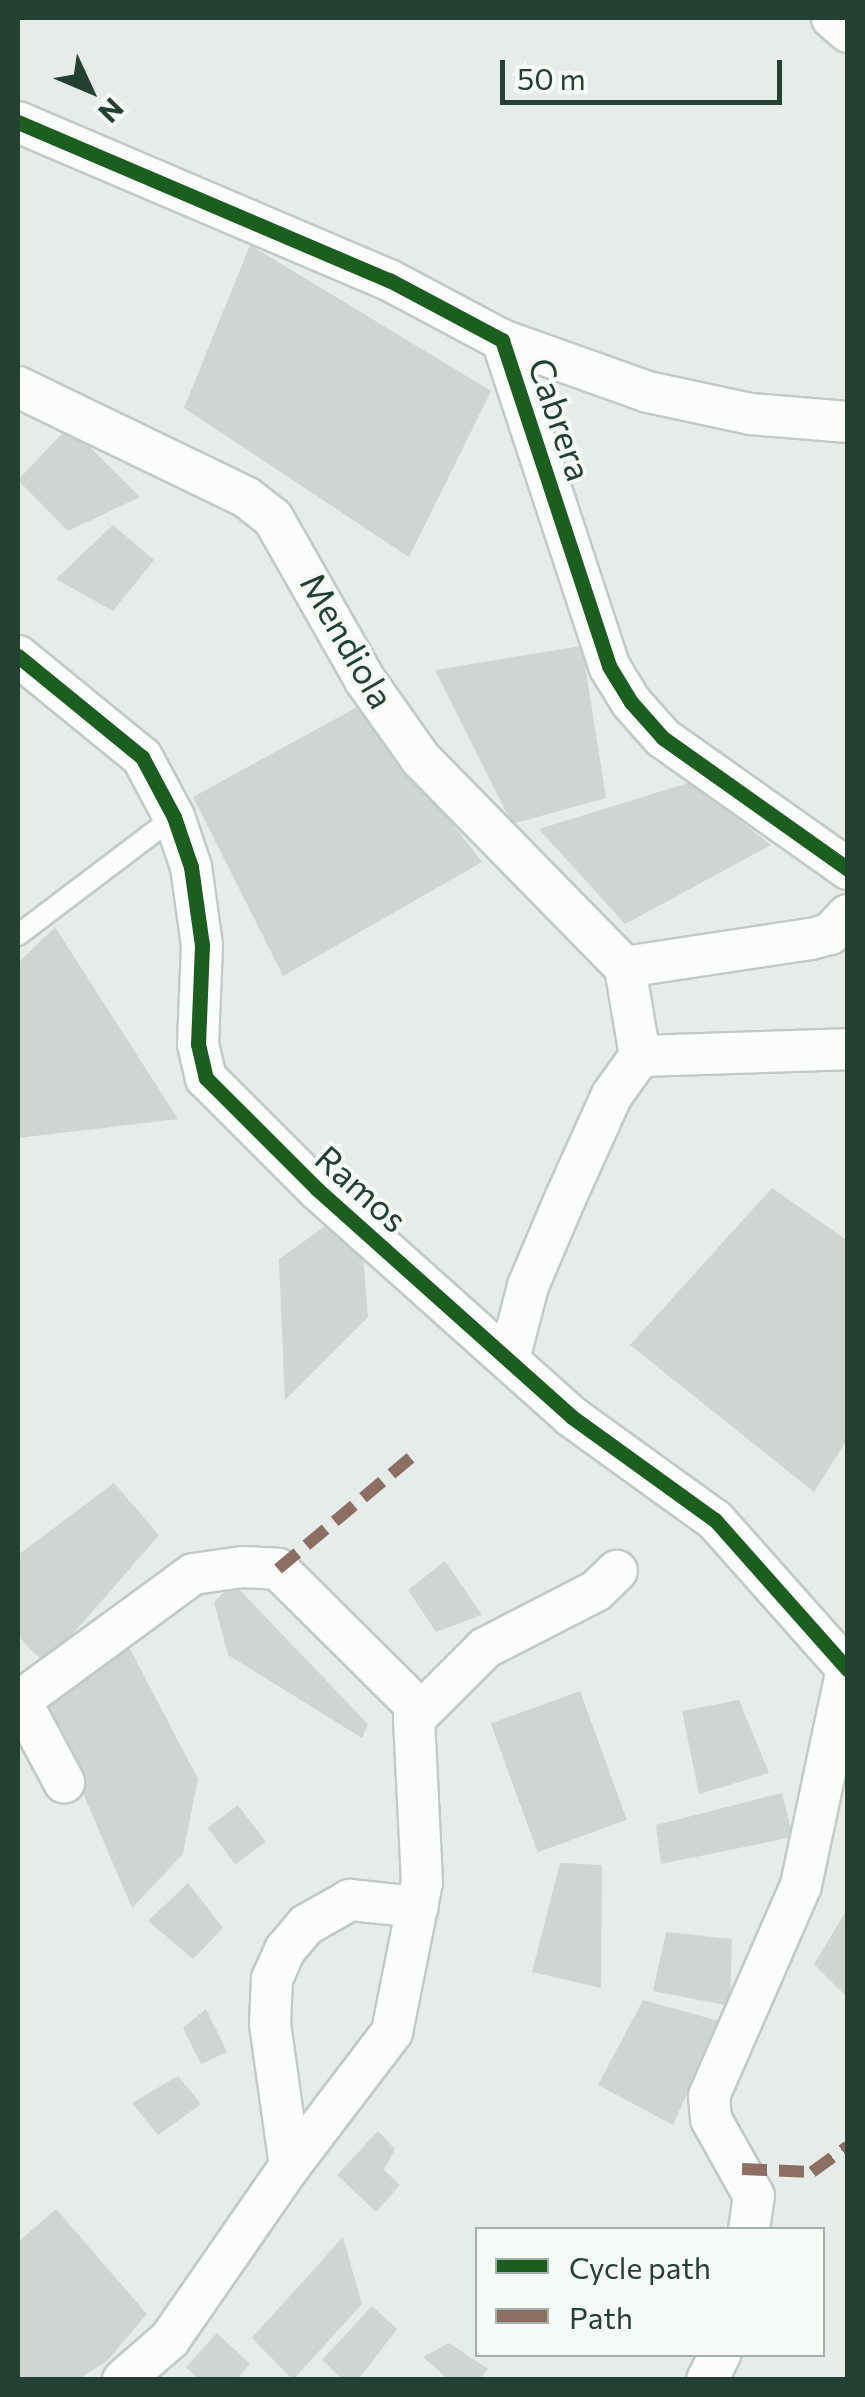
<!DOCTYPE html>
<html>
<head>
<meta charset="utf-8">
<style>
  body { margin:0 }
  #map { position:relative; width:865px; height:2397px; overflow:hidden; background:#e6ece9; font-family:Commissioner,sans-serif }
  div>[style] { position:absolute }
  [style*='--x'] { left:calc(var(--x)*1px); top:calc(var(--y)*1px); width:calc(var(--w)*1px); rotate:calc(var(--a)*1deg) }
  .building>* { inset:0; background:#ced5d2; transform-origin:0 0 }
  .roads { filter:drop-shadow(2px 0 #c3c9c6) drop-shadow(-2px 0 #c3c9c6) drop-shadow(0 2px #c3c9c6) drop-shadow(0 -2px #c3c9c6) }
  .lane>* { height:20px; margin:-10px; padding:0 10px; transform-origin:10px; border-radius:10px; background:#fbfcfc }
  .street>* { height:40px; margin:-20px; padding:0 20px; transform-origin:20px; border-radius:20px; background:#fbfcfc }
  .quiet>* { height:12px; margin-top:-6px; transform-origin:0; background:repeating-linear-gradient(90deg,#8d6e63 0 25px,transparent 0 37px) }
  .cycleway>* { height:15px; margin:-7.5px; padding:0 7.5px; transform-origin:7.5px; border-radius:7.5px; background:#1b5e20 }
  span { translate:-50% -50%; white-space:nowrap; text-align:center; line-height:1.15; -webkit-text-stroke:8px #f5faf7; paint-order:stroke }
  .street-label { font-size:35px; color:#234033 }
  .frame { position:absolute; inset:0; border:20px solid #234033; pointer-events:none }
  .legend { position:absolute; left:475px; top:2227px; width:350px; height:130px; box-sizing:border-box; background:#f5faf7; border:2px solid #a1b0a9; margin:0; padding:12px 18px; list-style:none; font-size:30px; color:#234033 }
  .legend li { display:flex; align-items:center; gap:20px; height:50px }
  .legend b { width:50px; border:2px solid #a1b0a9 }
  .north { position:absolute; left:40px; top:40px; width:100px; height:100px; -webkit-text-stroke:8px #f5faf7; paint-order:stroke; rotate:134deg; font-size:28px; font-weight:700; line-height:40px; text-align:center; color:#234033 }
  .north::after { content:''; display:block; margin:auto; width:35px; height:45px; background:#234033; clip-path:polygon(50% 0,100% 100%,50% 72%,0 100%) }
  .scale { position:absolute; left:500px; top:60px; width:282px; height:45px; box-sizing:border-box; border:5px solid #234033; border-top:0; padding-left:12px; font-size:30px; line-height:35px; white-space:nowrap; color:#234033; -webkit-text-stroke:8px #f5faf7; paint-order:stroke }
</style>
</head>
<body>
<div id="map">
  <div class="building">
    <div style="clip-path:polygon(250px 245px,491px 391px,409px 557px,184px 408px)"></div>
    <div style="clip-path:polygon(69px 426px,140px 497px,68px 531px,18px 480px)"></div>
    <div style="clip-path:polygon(113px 525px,154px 560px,113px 611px,56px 579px)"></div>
    <div style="clip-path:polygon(582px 646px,606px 798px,512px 824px,435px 670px)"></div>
    <div style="clip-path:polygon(361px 705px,482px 862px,283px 976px,193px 797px)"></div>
    <div style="clip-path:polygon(691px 782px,771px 845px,625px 924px,539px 829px)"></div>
    <div style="clip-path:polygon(55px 927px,178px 1119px,18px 1138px,18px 963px)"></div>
    <div style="clip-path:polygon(772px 1188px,848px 1241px,848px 1438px,814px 1492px,630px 1345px)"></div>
    <div style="clip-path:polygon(334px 1220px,362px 1242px,368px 1317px,285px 1400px,279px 1259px)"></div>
    <div style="clip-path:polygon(114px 1483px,159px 1535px,46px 1665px,18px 1636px,18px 1555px)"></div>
    <div style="clip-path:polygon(445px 1561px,482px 1615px,436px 1632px,408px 1590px)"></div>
    <div style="clip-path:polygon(233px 1583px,368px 1724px,362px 1738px,228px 1655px,214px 1602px)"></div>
    <div style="clip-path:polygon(129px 1647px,198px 1779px,183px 1854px,132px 1908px,47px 1709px)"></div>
    <div style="left:580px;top:1691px;width:137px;height:95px;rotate:70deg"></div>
    <div style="clip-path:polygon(739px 1700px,769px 1773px,699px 1794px,682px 1711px)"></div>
    <div style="clip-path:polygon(782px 1793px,793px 1837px,661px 1864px,656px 1825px)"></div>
    <div style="left:238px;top:1805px;width:46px;height:38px;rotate:53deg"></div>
    <div style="clip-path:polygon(560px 1863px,602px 1865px,601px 1988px,532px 1972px)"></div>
    <div style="clip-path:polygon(188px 1883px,223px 1928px,193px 1959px,148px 1921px)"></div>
    <div style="clip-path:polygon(848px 1908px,848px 1998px,814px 1964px)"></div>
    <div style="clip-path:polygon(666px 1932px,732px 1939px,730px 2006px,653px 1991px)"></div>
    <div style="clip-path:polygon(643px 2000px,719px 2021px,673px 2125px,598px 2085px)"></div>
    <div style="clip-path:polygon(206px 2009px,227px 2052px,201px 2064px,183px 2028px)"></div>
    <div style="clip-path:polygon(178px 2076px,201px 2104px,158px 2135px,132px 2103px)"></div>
    <div style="clip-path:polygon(378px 2131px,395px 2149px,384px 2170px,400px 2185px,376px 2212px,337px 2175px)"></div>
    <div style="clip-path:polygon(56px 2209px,147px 2314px,107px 2361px,77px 2380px,18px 2380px,18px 2242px)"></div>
    <div style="clip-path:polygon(343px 2237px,362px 2304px,293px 2380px,252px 2338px)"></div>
    <div style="clip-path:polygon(372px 2306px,397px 2329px,358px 2380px,343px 2380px,322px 2360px)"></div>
    <div style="clip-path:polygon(217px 2333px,250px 2364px,236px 2380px,199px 2380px,186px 2367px)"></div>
    <div style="clip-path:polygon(449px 2343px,488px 2369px,479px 2380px,449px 2380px,423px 2357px)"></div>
  </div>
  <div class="roads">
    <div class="lane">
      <div style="--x:18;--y:935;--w:196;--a:-37.1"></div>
    </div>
    <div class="street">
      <div style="--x:832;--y:18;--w:21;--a:41"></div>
      <div style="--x:18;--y:122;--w:403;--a:23.1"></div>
      <div style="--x:389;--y:280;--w:128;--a:28"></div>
      <div style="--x:502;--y:340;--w:343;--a:71.8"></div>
      <div style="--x:609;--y:666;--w:42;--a:58.6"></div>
      <div style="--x:631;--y:702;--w:48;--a:48.4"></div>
      <div style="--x:663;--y:738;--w:227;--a:35.3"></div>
      <div style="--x:502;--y:340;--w:155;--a:19.6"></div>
      <div style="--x:648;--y:392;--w:105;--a:12.1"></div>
      <div style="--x:751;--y:414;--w:97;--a:4.7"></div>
      <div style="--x:18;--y:387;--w:253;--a:25.8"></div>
      <div style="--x:246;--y:497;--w:34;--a:38"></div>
      <div style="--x:273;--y:518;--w:186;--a:60.4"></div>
      <div style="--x:365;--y:680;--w:97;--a:54.7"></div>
      <div style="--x:421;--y:759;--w:291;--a:45.6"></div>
      <div style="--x:18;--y:656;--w:160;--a:39.2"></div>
      <div style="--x:142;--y:757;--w:68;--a:61.9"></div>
      <div style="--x:174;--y:817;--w:53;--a:71.2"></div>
      <div style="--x:191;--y:867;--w:79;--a:82"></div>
      <div style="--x:202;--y:945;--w:99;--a:92.3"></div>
      <div style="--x:198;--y:1044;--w:35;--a:77"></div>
      <div style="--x:206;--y:1078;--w:157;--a:45"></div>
      <div style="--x:317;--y:1189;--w:342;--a:41.8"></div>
      <div style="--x:572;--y:1417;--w:176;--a:35.8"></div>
      <div style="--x:715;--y:1520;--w:200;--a:48.4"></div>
      <div style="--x:625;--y:967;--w:188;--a:-8.6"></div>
      <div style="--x:811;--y:939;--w:20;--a:-15"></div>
      <div style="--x:830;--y:934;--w:26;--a:-47"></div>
      <div style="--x:640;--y:1056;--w:208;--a:-1.9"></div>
      <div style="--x:509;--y:1359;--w:75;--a:-75.4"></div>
      <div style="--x:528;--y:1286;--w:95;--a:-67"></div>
      <div style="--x:565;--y:1199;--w:114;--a:-65.7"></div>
      <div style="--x:612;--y:1095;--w:48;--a:-54.3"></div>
      <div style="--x:640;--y:1056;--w:90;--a:-99.6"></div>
      <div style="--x:18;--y:1696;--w:98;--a:61.9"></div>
      <div style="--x:21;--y:1700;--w:213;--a:-36.2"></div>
      <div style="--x:193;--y:1574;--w:50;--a:-8"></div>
      <div style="--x:243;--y:1567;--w:35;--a:3"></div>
      <div style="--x:278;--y:1569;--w:200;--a:44.8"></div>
      <div style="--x:290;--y:2166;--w:168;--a:-52.7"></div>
      <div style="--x:392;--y:2032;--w:153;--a:-78.7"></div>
      <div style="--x:422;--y:1882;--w:163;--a:-92.8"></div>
      <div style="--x:414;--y:1719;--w:100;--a:-45"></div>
      <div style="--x:485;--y:1648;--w:125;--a:-27.2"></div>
      <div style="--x:596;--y:1591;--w:29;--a:-44"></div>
      <div style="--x:749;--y:2230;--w:34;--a:-82"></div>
      <div style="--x:754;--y:2196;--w:88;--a:-119.2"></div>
      <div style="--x:711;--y:2119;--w:23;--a:-95"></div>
      <div style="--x:709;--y:2096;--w:230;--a:-66.4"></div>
      <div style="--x:801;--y:1885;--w:221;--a:-78"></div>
      <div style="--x:123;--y:2380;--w:62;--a:-41.1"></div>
      <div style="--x:170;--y:2339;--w:211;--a:-55.3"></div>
      <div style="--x:290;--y:2166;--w:143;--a:-98"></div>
      <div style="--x:270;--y:2024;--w:45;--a:-87.5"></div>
      <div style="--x:272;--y:1979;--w:32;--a:-66"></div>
      <div style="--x:285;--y:1950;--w:33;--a:-50"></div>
      <div style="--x:306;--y:1925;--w:51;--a:-29.6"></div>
      <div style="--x:350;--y:1900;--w:68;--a:5.9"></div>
      <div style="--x:707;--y:2380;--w:29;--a:-63"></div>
    </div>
  </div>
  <div class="quiet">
    <div style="--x:278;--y:1569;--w:185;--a:-40"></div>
    <div style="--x:742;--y:2169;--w:70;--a:2.5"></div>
    <div style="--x:812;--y:2172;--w:44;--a:-35.8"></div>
  </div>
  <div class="cycleway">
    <div style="--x:18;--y:122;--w:403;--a:23.1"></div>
    <div style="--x:389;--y:280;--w:128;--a:28"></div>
    <div style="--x:502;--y:340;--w:343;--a:71.8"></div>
    <div style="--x:609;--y:666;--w:42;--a:58.6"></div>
    <div style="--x:631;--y:702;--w:48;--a:48.4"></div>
    <div style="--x:663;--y:738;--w:227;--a:35.3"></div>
    <div style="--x:18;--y:656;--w:160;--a:39.2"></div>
    <div style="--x:142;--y:757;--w:68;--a:61.9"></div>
    <div style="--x:174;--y:817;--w:53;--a:71.2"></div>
    <div style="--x:191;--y:867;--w:79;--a:82"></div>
    <div style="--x:202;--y:945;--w:99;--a:92.3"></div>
    <div style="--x:198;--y:1044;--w:35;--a:77"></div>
    <div style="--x:206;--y:1078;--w:157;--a:45"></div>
    <div style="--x:317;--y:1189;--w:342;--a:41.8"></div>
    <div style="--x:572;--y:1417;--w:176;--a:35.8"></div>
    <div style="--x:715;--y:1520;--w:200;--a:48.4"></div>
  </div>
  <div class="street-label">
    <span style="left:561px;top:419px;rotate:71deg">Cabrera</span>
    <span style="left:348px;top:640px;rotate:60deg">Mendiola</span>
    <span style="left:362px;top:1188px;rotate:42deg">Ramos</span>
  </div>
  <div class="frame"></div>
  <ul class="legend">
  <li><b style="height:12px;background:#1b5e20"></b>Cycle path</li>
  <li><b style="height:12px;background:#8d6e63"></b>Path</li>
  </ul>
  <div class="north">N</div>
  <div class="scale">50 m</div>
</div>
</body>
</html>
